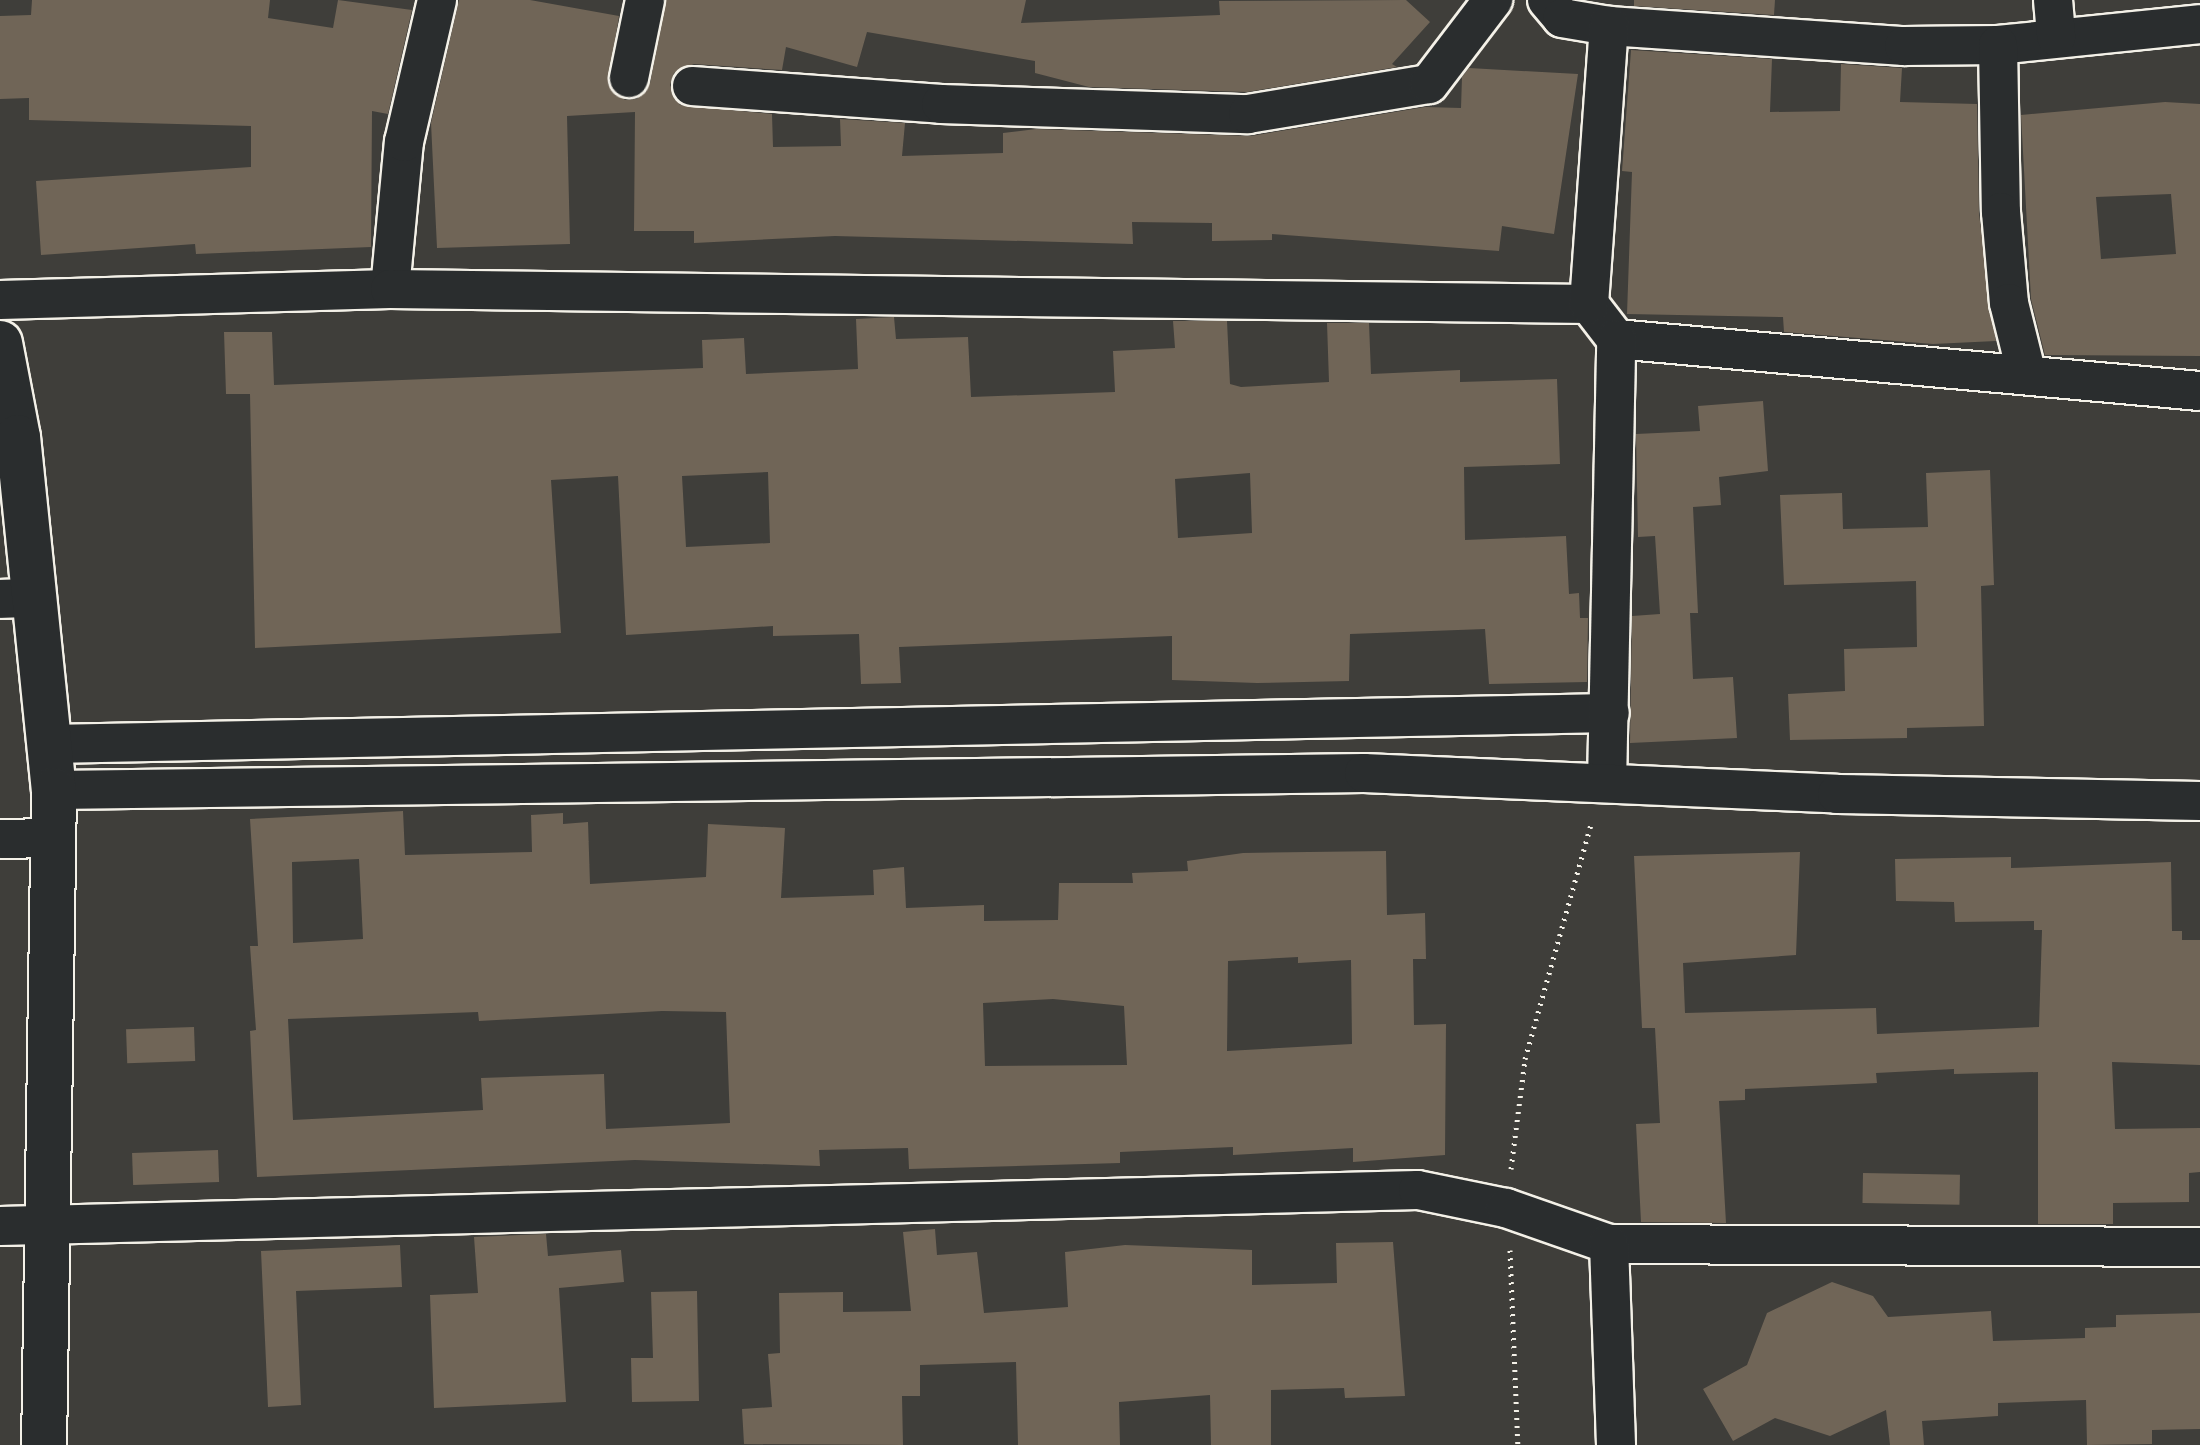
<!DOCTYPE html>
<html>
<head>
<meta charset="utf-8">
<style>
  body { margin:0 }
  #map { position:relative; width:2200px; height:1445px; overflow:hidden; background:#3f3e3a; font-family:"Architects Daughter",sans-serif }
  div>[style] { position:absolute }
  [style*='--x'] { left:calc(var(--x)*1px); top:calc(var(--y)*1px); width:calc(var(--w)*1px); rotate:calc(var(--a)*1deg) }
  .building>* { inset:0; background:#706557; transform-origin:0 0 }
  .path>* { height:5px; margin-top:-2.5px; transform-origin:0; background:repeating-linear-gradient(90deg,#f4f1e8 0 2px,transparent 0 8px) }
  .roads { filter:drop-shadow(2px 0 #f4f1e8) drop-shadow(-2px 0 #f4f1e8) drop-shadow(0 2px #f4f1e8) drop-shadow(0 -2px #f4f1e8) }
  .minor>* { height:38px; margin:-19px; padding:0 19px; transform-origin:19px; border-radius:19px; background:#2a2d2e }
  .tertiary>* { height:44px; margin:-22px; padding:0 22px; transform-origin:22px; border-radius:22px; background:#2a2d2e }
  span { translate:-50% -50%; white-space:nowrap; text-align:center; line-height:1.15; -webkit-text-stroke:8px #2a2d2e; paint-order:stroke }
</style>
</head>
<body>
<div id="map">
  <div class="building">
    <div style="clip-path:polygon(32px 0,270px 0,268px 18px,333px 28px,338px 0,412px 10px,388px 114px,372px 111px,371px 247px,196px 254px,195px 244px,41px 255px,36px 181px,251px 167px,251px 126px,29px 120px,29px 98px,0 99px,0 16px,31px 15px)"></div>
    <div style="clip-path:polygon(459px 0,530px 0,619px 16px,608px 84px,625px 100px,637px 99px,650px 83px,666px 0,1026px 0,1021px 23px,1220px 15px,1219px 1px,1406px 0,1430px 22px,1392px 64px,1397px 67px,1247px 92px,1089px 87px,1035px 73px,1035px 61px,867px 32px,857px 67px,786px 47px,782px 70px,694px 64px,674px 73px,670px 85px,680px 105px,772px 114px,773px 147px,841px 146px,840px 119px,905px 123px,902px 156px,1003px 153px,1003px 133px,1036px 129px,1251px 136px,1425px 107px,1461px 108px,1462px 77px,1469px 68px,1578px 74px,1554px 234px,1502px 226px,1499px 251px,1272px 234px,1272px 240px,1212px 241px,1212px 223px,1132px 222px,1133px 244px,835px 236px,694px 243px,694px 231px,634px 231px,635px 112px,567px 116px,570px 244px,437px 248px,431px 123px)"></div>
    <div style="clip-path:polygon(1634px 0,1775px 0,1774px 15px,1634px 6px)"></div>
    <div style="clip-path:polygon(1631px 50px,1772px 59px,1770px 112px,1840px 111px,1841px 64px,1902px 68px,1900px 102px,1977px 104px,1979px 214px,1996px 341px,1933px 344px,1784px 332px,1783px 317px,1627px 314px,1632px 172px,1622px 171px)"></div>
    <div style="clip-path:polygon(evenodd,2165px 102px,2200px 104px,2200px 356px,2045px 355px,2031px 299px,2021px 115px,2165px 102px,2171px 194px,2176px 254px,2101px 259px,2096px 197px,2171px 194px)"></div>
    <div style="clip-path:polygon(evenodd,894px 317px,896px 339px,968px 337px,971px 397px,1115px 392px,1113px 351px,1175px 348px,1173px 321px,1227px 321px,1230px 384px,1241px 387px,1329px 382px,1327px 323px,1369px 323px,1371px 374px,1460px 370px,1460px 382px,1557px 379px,1560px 464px,1464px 467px,1465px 540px,1566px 536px,1569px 594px,1579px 593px,1580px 618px,1588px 618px,1587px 682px,1489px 684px,1485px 629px,1350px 634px,1349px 681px,1257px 683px,1172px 680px,1172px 636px,899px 647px,901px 683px,861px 684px,859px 634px,773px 636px,773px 626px,626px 635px,618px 476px,551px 480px,561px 633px,255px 648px,250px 394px,226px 394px,224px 332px,272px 332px,274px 385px,703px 368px,702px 340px,744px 338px,746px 374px,858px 369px,856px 319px,894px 317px,768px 472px,770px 543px,686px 547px,682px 476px,768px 472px,894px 317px,1250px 473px,1252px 533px,1178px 538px,1175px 479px,1250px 473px)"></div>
    <div style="clip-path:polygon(1763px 401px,1768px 471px,1719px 477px,1721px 505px,1693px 507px,1698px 613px,1690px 613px,1693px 679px,1733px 677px,1737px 738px,1630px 743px,1632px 616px,1660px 614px,1655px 536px,1638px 537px,1636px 434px,1700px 431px,1698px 406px)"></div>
    <div style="clip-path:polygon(1990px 470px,1994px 585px,1981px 586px,1984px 726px,1907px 728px,1907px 738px,1790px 740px,1788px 694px,1845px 691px,1844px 649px,1917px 647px,1916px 581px,1784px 585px,1780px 495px,1842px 493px,1843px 529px,1928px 527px,1926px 473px)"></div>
    <div style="clip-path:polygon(evenodd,403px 811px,405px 855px,532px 852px,531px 815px,563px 813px,563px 824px,588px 822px,590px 884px,706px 877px,708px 824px,785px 828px,781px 898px,874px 895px,873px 870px,904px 867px,906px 908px,984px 905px,984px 921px,1058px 920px,1059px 883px,1133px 883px,1132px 873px,1188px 871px,1187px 861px,1243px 853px,1386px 851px,1387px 915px,1425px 913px,1426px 959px,1413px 959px,1414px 1025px,1446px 1024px,1445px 1155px,1353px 1162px,1353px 1148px,1233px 1155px,1233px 1147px,1120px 1152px,1120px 1163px,909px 1169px,908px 1148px,819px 1150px,820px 1166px,635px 1160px,257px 1177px,250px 1031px,256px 1030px,250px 946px,258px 946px,250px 819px,403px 811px,359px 859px,363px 939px,293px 943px,292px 862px,359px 859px,403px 811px,1298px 957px,1298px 963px,1351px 960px,1352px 1044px,1227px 1051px,1228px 961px,1298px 957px,403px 811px,1053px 999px,1124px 1006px,1127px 1065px,985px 1066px,983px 1003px,1053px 999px,403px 811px,662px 1011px,726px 1012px,730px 1123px,606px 1129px,604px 1074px,481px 1078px,483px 1110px,293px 1120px,288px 1019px,478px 1012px,479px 1021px,662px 1011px)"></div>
    <div style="clip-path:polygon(1800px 852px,1796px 955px,1683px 963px,1685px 1013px,1876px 1008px,1877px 1034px,2039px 1027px,2042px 930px,2034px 930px,2034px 921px,1955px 922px,1954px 902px,1896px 901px,1895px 859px,2011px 857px,2011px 868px,2171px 862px,2172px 931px,2182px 931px,2182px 940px,2200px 940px,2200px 1065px,2112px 1062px,2115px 1129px,2200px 1128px,2200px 1172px,2189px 1173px,2189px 1202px,2113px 1203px,2113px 1224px,2038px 1224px,2038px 1072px,1954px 1074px,1954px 1069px,1876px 1073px,1877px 1083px,1745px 1089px,1745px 1100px,1719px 1101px,1726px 1223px,1641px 1222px,1636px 1124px,1660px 1123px,1655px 1028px,1642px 1028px,1634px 856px)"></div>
    <div style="left:194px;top:1027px;width:34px;height:68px;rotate:88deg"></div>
    <div style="left:218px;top:1150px;width:32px;height:86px;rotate:88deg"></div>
    <div style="left:1863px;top:1173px;width:97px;height:30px;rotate:1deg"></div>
    <div style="clip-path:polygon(935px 1229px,937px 1255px,977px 1252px,984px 1313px,1068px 1307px,1065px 1252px,1125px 1245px,1252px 1250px,1252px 1285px,1337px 1283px,1336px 1243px,1393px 1242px,1405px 1396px,1345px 1398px,1344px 1388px,1271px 1390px,1271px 1445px,1211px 1445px,1210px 1395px,1119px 1402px,1120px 1445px,1018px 1445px,1016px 1362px,920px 1365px,920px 1396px,902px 1396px,903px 1445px,744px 1444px,742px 1409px,772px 1407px,768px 1354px,780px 1353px,779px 1293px,843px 1292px,843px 1312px,911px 1311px,903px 1232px)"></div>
    <div style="clip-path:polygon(546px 1234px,548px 1256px,621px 1250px,624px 1282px,559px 1288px,566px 1402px,434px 1408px,430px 1295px,478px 1293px,474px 1237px)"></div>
    <div style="clip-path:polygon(400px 1245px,402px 1287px,296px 1291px,301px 1405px,268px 1407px,261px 1251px)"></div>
    <div style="clip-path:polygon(1832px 1282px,1873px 1296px,1888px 1317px,1991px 1311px,1993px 1341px,2085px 1338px,2085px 1328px,2116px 1327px,2116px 1315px,2200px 1313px,2200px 1429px,2152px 1430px,2152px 1444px,2087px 1445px,2086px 1400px,1998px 1403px,1998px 1416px,1922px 1421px,1924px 1445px,1890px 1445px,1886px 1410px,1830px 1436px,1775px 1418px,1733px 1441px,1703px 1389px,1747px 1365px,1767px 1313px)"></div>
    <div style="clip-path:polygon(697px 1291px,699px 1401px,632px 1402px,631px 1358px,653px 1358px,651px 1292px)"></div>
  </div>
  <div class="path">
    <div style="--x:1511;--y:1169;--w:111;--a:-82.7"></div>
    <div style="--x:1525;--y:1059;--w:247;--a:-74.3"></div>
    <div style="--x:1510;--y:1250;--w:195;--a:87.7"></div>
  </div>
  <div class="roads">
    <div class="minor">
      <div style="--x:1547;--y:0;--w:23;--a:50"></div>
      <div style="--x:1562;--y:18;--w:48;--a:9.7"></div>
      <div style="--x:1609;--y:26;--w:296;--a:3.9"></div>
      <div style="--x:1904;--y:46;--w:94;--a:-0.6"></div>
      <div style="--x:1998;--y:45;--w:203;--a:-5.9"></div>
      <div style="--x:2053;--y:0;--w:37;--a:85"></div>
      <div style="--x:1998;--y:45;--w:167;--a:89"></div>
      <div style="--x:2001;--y:212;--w:91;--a:85"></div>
      <div style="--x:2009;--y:303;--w:74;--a:76"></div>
      <div style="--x:629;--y:78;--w:80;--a:-78.4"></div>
      <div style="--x:692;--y:86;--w:250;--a:4.1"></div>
      <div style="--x:941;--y:104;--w:307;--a:1.9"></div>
      <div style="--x:1248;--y:114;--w:183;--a:-9.4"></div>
      <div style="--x:1429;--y:84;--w:106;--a:-52.7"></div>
      <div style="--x:390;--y:289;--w:148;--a:-84.6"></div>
      <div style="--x:404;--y:142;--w:146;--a:-76.9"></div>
      <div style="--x:0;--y:300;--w:390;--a:-1.6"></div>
      <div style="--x:390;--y:289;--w:1199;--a:0.72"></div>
      <div style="--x:1589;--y:304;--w:44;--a:52.4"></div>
      <div style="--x:1616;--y:339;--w:586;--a:5.09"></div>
      <div style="--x:1589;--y:304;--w:279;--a:-85.9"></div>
      <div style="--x:0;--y:599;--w:36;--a:-2"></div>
      <div style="--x:50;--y:744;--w:1560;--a:-1.14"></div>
      <div style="--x:1607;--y:783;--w:444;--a:-88.8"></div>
      <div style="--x:54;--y:790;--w:1310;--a:-0.74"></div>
      <div style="--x:1364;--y:773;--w:473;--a:2.5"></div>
      <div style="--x:1837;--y:794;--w:363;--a:1.1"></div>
      <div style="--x:0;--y:839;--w:52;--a:-1.1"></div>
      <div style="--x:0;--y:1226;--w:1418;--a:-1.45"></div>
      <div style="--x:1418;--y:1190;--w:90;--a:11.6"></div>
      <div style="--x:1506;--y:1208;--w:109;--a:19.3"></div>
      <div style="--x:1609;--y:1244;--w:591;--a:0.29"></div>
      <div style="--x:1609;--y:1244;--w:201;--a:88"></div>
    </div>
    <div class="tertiary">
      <div style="--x:0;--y:343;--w:96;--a:79.2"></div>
      <div style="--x:18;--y:437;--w:355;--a:84.2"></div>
      <div style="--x:54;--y:790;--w:655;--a:90.87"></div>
    </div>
  </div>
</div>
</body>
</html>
